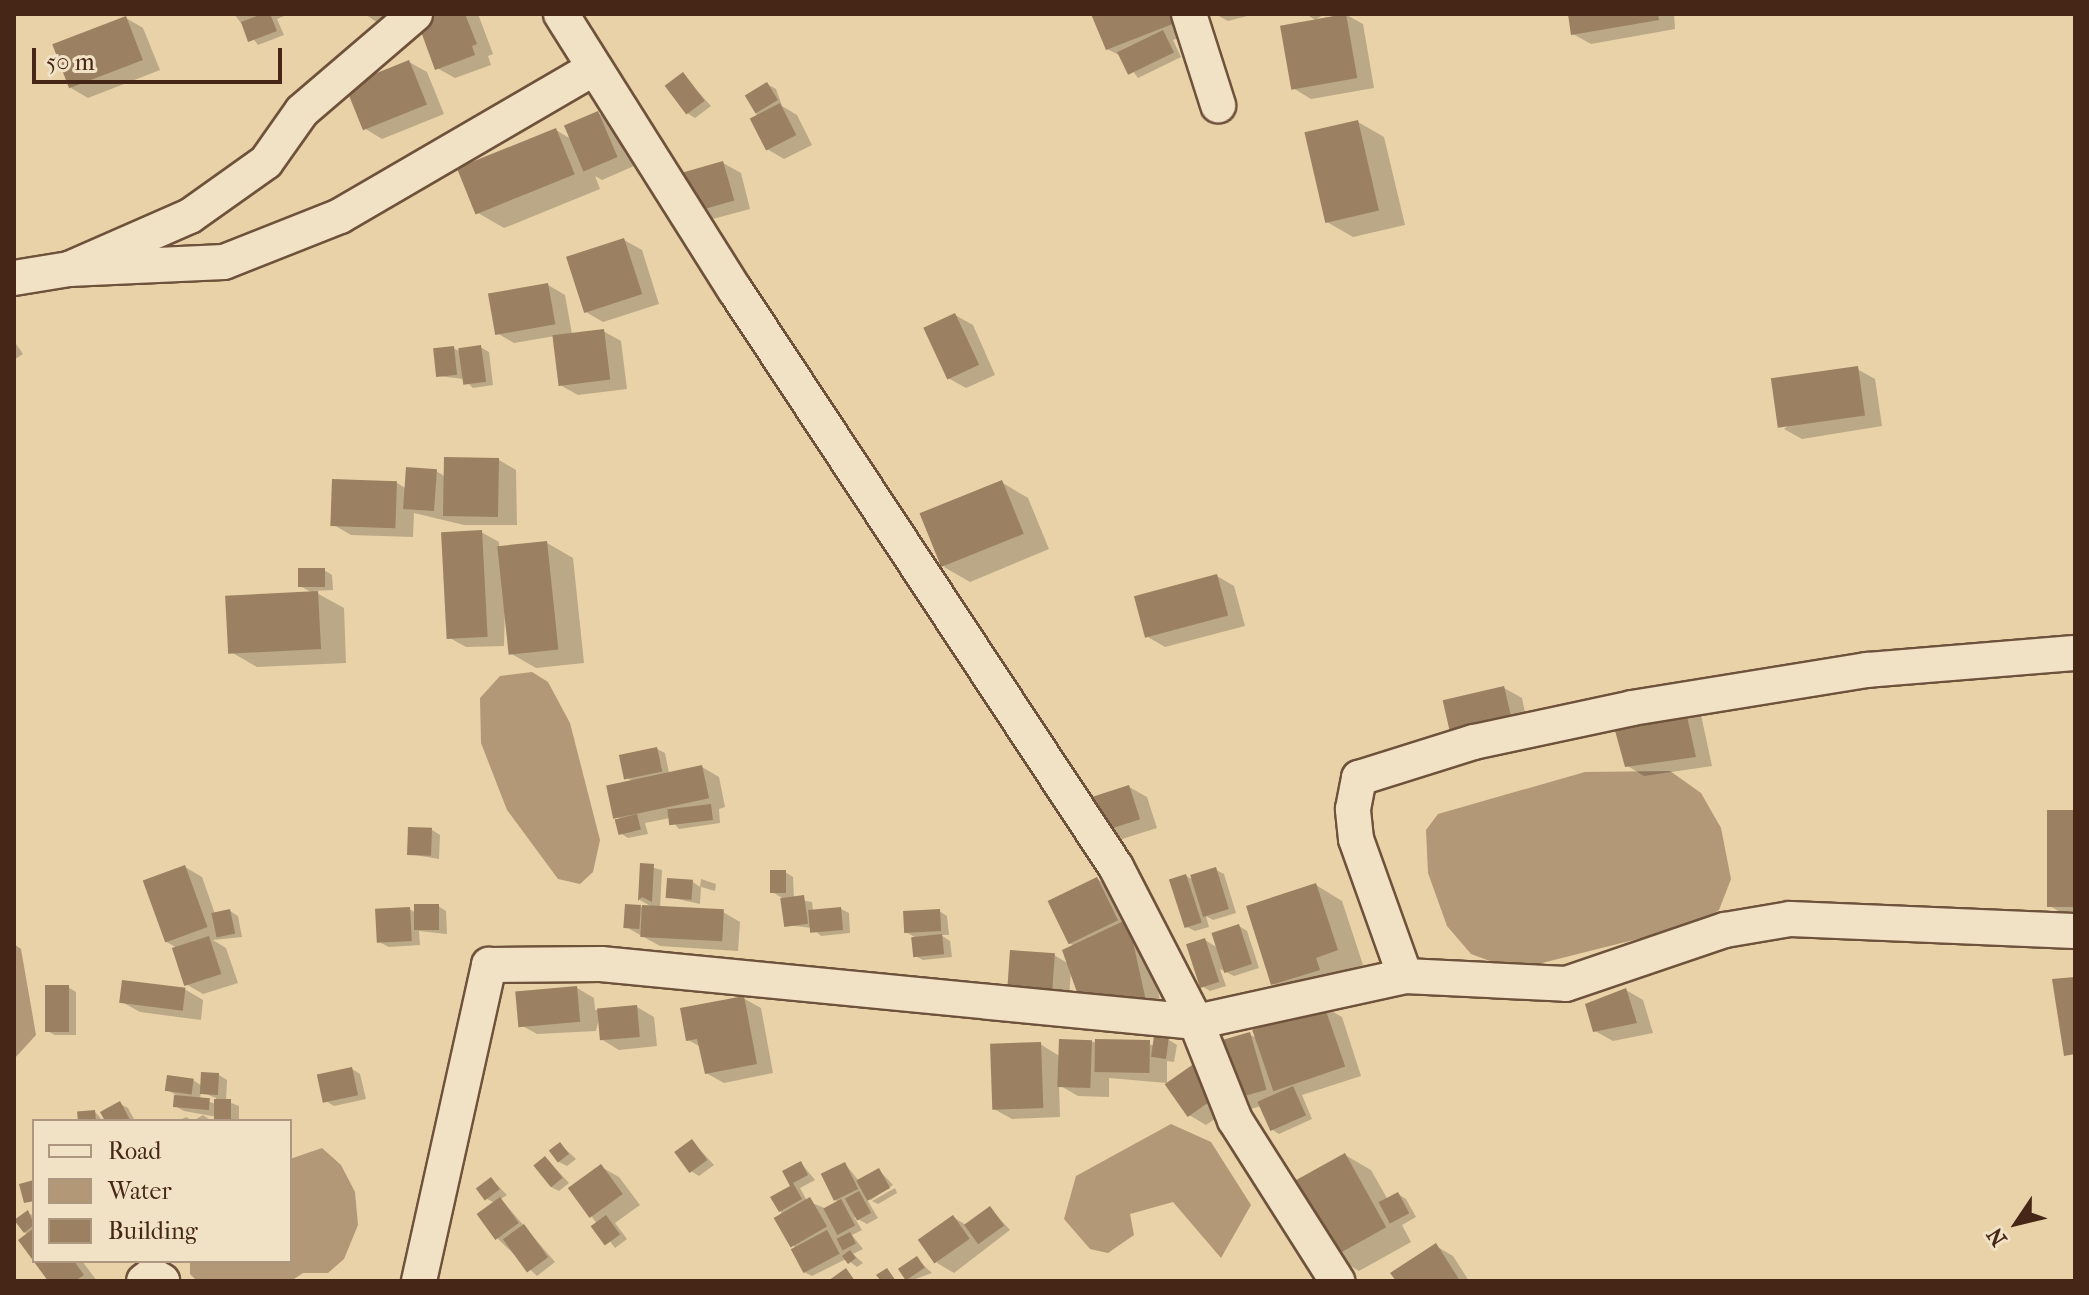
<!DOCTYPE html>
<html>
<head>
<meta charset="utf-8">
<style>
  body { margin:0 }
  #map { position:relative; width:2089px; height:1295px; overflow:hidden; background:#e9d2a8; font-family:"IM FELL French Canon",serif }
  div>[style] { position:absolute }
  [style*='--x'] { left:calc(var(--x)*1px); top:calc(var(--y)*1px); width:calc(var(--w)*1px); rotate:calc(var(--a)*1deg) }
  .water>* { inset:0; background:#b29877 }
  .shadow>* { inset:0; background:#0003 }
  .building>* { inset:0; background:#9b8062; transform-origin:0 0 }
  .roads { filter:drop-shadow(2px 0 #6f523b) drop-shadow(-2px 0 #6f523b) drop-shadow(0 2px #6f523b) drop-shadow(0 -2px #6f523b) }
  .minor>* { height:34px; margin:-17px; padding:0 17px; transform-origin:17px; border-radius:17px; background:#f1e2c6 }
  span { translate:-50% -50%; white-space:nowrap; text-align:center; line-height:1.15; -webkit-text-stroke:6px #f1e2c6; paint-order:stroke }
  .frame { position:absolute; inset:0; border:16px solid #462717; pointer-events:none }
  .legend { position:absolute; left:32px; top:1119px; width:260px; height:144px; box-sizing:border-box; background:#f1e2c6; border:2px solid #ad9780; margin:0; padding:10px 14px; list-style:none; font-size:24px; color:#462717 }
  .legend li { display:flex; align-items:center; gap:16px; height:40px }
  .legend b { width:40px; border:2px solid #ad9780 }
  .north { position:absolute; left:1977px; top:1183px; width:80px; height:80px; -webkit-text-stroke:6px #f1e2c6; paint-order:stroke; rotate:235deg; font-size:22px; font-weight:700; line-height:32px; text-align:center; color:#462717 }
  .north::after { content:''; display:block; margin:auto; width:28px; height:36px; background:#462717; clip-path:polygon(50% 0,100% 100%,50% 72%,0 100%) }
  .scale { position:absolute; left:32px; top:48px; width:250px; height:36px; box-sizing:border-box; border:4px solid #462717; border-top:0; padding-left:10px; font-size:24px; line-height:28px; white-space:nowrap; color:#462717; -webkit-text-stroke:6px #f1e2c6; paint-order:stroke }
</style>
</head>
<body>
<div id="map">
  <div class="water">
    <div style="clip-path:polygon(532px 672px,548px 682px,570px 723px,600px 840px,593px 872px,580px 884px,558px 879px,507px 810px,481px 743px,480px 698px,500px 676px)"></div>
    <div style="clip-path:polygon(1670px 771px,1701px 793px,1721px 828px,1731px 879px,1719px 910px,1697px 924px,1538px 964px,1490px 961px,1471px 954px,1447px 926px,1428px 873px,1426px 830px,1438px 814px,1585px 772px)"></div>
    <div style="clip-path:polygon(14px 944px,21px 949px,36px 1035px,14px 1059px)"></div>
    <div style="clip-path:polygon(1171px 1124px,1211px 1142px,1251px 1205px,1221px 1258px,1173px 1202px,1130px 1214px,1134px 1235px,1108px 1253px,1090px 1249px,1064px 1219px,1076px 1176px)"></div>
    <div style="clip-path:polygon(322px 1148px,341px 1165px,355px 1192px,358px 1225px,344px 1259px,328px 1273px,303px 1273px,291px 1281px,197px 1281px,190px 1274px,190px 1261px,290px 1261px,290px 1159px)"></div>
  </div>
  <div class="shadow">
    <div style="clip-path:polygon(234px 14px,289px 14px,277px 19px,284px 35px,258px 45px)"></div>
    <div style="clip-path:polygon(365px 14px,412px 14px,385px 28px)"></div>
    <div style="clip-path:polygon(424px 14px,478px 14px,493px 54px,488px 56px,491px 65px,455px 78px,437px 68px)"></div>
    <div style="clip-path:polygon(1093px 14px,1193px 14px,1199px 30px,1173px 40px,1181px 57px,1138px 78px,1123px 57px,1107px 49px)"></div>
    <div style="clip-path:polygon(1215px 14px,1255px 14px,1228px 21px)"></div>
    <div style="clip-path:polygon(1306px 14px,1324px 14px,1317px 19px,1345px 14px,1363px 24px,1374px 88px,1311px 99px,1293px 88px,1315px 20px)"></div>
    <div style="clip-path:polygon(1570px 14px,1674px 14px,1675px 29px,1591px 44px,1573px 34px)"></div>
    <div style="clip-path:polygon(126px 18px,143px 28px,160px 70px,88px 98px,71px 88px)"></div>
    <div style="clip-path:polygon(409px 62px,427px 72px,444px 114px,382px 139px,364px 128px)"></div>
    <div style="clip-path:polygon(683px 75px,711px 106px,695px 118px,687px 113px)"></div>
    <div style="clip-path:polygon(767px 84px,776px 89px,782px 106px,797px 115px,812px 145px,784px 159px,767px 149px,756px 112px)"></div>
    <div style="clip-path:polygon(598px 113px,616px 123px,634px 166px,602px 180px,595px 176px,600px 189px,504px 228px,478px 213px,556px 130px,571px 139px)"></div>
    <div style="clip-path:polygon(1358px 122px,1384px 137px,1405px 225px,1353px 237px,1327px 222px)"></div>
    <div style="clip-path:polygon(723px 163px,741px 173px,750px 209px,694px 224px)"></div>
    <div style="clip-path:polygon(624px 240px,642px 250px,659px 304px,603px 322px,586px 312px)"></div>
    <div style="clip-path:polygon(548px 285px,565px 295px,572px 334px,603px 331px,621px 341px,627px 389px,578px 395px,560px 385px,555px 336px,514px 343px,497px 333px)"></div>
    <div style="clip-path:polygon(955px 315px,973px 325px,995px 375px,966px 388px,948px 378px)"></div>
    <div style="clip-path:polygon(14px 341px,23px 354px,14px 360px)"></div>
    <div style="clip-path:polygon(480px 347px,489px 352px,493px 385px,473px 388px,464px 379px,438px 376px,453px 348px,461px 352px)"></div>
    <div style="clip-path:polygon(1857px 369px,1875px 379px,1882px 426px,1802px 439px,1784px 429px)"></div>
    <div style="clip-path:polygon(499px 460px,516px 470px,517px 525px,464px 525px,414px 513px,413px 537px,351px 535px,334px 525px,397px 483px,407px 489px,436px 471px,446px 477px)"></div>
    <div style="clip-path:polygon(1001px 482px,1028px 498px,1049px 549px,970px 582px,944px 567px)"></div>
    <div style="clip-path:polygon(481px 532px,499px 542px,499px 548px,547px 543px,573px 558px,584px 663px,536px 668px,510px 653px,505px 608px,504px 646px,466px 647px,448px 637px)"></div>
    <div style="clip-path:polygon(324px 570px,332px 575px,333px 590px,313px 591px,344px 608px,346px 663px,257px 667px,231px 652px,313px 593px,300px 586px)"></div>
    <div style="clip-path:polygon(1217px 576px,1234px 586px,1245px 626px,1165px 647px,1148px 637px)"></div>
    <div style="clip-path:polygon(1504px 688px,1522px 698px,1529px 732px,1447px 707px)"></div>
    <div style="clip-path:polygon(1683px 705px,1701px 715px,1712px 766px,1644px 776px,1626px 765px)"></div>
    <div style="clip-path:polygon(657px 749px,665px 753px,669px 773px,702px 767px,719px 777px,725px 807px,719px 809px,720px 823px,679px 829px,670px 818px,645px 823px,648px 834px,628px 838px,620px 833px,621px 819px,614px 815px,632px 781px,626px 777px)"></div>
    <div style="clip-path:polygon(1129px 787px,1147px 797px,1157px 828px,1122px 839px,1105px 829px)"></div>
    <div style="clip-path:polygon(2075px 812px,2075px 921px,2050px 906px)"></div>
    <div style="clip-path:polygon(432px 830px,440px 835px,439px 859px,409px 854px)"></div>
    <div style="clip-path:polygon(642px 865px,662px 870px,660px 908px,723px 912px,740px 922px,738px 951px,660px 946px,626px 927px,641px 907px,652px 907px,640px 900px)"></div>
    <div style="clip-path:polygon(185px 867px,202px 877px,215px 914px,230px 911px,238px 916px,242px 937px,213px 940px,226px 948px,238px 983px,203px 994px,186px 984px,177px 948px,165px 941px)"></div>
    <div style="clip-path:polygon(1216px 870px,1224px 874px,1236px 913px,1213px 920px,1206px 916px,1209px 927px,1195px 931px,1187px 927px,1186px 876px,1194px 880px)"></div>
    <div style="clip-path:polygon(785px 872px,793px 877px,794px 899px,812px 902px,813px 911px,841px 909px,849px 913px,850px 933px,821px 936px,812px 928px,786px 925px,782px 898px,774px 893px)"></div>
    <div style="clip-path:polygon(701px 879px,716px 884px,715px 891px,701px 887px,700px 904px,668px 897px,693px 882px,700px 887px)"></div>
    <div style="clip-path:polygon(1097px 879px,1115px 889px,1145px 931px,1162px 1010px,1071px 971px,1068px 1011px,1027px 1008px,1054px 955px,1069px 964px,1075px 946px,1069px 943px)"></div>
    <div style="clip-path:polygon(1316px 885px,1342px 901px,1363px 965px,1341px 972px,1345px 985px,1299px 999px,1273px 984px)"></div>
    <div style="clip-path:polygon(438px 906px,446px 911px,447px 934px,419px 931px,420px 945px,389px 947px,381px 943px,409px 909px,416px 913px)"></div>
    <div style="clip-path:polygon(939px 911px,947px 916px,949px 935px,941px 935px,950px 941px,952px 957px,923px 960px,914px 955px,918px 939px,906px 932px)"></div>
    <div style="clip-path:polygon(1239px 926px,1247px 931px,1259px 968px,1234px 976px,1220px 969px,1226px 986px,1210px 991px,1202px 986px,1205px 940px,1218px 948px)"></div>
    <div style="clip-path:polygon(68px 987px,76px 992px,76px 1035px,55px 1035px,47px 1031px)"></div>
    <div style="clip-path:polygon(577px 988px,594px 998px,595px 1010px,637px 1007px,654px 1017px,657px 1046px,619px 1050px,601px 1039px,599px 1018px,596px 1031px,537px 1034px,519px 1024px)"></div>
    <div style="clip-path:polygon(186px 990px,203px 1000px,201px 1020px,140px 1012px,122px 1002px)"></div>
    <div style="clip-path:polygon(1626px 990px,1643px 1000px,1653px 1033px,1613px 1041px,1595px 1031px)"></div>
    <div style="clip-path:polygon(743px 998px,761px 1008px,773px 1073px,724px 1083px,706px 1073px,701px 1047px,688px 1040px)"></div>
    <div style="clip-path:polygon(1324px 1007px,1342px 1017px,1361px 1076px,1302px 1095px,1312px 1119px,1279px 1134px,1271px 1129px,1261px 1106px,1251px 1109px,1233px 1099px,1249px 1034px,1258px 1039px)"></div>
    <div style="clip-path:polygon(1169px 1040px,1177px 1045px,1174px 1062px,1167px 1061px,1167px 1083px,1109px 1078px,1109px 1097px,1078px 1096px,1059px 1085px,1060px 1117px,1012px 1119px,994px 1109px,1040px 1044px,1061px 1057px,1092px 1042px,1155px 1045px)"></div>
    <div style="clip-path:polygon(352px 1069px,360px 1074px,366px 1099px,334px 1106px,326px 1101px)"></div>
    <div style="clip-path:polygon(evenodd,219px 1075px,227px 1080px,226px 1101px,239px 1106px,239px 1121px,184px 1111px,175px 1106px,176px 1095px,167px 1090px,193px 1080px,202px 1086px,219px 1075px,201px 1092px,216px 1098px,216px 1104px,200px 1099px,201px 1092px)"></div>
    <div style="clip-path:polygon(1168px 1084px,1234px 1106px,1206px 1125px,1189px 1115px)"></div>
    <div style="clip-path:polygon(120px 1104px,128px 1108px,135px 1121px,107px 1121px,103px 1113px)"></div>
    <div style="clip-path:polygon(95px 1112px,103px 1121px,79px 1121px)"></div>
    <div style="clip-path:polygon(203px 1115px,212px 1121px,178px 1121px,186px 1117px,193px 1121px)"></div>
    <div style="clip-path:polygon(692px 1141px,714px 1165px,699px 1176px,691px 1171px)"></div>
    <div style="clip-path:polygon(560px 1144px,576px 1159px,567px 1166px,559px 1162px)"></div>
    <div style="clip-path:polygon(1345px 1155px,1371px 1170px,1388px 1200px,1398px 1194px,1406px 1199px,1416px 1217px,1402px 1225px,1411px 1242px,1359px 1271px,1333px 1256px)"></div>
    <div style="clip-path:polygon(546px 1158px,569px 1183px,559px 1191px,551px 1187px)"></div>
    <div style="clip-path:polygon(801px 1163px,815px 1180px,800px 1188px,807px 1201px,827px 1209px,839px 1202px,833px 1199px,845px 1164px,859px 1181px,879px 1170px,893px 1185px,871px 1200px,866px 1198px,878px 1218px,867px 1224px,854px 1217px,862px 1230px,852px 1235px,863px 1249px,853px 1254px,863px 1263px,857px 1267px,846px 1259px,812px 1276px,804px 1272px,780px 1210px,793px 1187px,785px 1172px)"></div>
    <div style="clip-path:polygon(601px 1167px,619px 1177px,640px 1205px,615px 1223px,627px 1239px,615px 1248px,592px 1217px)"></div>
    <div style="clip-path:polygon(491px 1179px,507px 1195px,501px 1199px,555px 1262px,537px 1276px,498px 1239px,495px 1203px,487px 1199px)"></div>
    <div style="clip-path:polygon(895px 1188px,897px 1193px,878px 1204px,872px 1201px)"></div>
    <div style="clip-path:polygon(990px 1208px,1010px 1230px,954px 1273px,937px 1263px,953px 1217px,966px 1225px)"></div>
    <div style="clip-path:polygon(28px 1213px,34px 1216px,34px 1259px,25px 1231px)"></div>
    <div style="clip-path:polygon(1436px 1246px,1453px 1256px,1469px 1281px,1398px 1281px)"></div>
    <div style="clip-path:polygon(917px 1259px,932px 1273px,910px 1281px,908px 1280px)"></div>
    <div style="clip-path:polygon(35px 1261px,82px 1261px,97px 1281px,50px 1281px)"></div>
  </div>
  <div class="building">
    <div style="clip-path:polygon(262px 14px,270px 14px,277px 31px,248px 42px,241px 22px)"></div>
    <div style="clip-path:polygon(465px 14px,477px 44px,472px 46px,475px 55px,435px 70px,415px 15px)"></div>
    <div style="clip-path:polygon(1091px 14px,1180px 14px,1183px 20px,1106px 50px)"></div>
    <div style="left:1346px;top:14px;width:65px;height:67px;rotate:80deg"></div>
    <div style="clip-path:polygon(1568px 14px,1658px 14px,1659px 20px,1571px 35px)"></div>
    <div style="left:126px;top:16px;width:47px;height:79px;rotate:69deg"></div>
    <div style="left:1163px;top:30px;width:25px;height:51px;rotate:64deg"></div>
    <div style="left:409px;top:60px;width:48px;height:69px;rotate:68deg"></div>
    <div style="left:683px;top:72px;width:36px;height:23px;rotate:53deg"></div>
    <div style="left:767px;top:82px;width:21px;height:26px;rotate:59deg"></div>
    <div style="left:780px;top:103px;width:36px;height:34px;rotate:63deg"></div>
    <div style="left:598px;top:111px;width:50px;height:37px;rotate:67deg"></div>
    <div style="left:1358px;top:120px;width:93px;height:55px;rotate:77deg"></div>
    <div style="left:556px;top:128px;width:50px;height:107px;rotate:68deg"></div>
    <div style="left:723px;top:161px;width:41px;height:60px;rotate:74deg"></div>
    <div style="left:624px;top:238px;width:59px;height:61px;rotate:72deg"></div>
    <div style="left:548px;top:283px;width:42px;height:61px;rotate:80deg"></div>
    <div style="left:955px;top:313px;width:57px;height:35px;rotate:65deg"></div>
    <div style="left:604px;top:329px;width:51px;height:52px;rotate:83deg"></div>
    <div style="left:481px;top:345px;width:37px;height:23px;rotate:82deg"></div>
    <div style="left:454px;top:346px;width:29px;height:21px;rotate:84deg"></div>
    <div style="left:1858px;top:366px;width:50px;height:88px;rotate:82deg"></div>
    <div style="left:444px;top:457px;width:55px;height:59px;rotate:1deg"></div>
    <div style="left:406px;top:467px;width:31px;height:42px;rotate:4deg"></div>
    <div style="left:332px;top:479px;width:65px;height:47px;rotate:2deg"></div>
    <div style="left:1002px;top:480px;width:58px;height:89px;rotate:68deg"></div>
    <div style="left:482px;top:530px;width:107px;height:41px;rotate:87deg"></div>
    <div style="left:547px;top:541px;width:109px;height:50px;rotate:84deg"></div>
    <div style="left:298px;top:568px;width:27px;height:19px"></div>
    <div style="left:1217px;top:574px;width:43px;height:86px;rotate:75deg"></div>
    <div style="left:318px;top:591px;width:58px;height:93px;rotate:87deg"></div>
    <div style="left:1504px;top:686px;width:37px;height:63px;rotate:77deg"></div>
    <div style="clip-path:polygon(1684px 703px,1696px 757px,1625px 767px,1611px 716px)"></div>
    <div style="left:657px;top:747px;width:25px;height:39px;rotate:78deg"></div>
    <div style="left:702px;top:765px;width:34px;height:98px;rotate:78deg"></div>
    <div style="left:1129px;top:785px;width:36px;height:39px;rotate:72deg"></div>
    <div style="left:711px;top:804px;width:16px;height:44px;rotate:83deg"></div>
    <div style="left:2047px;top:810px;width:28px;height:97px"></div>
    <div style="left:637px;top:814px;width:16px;height:23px;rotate:76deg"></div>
    <div style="left:408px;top:827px;width:24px;height:28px;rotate:2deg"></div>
    <div style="clip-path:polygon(640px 863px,654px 864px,652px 902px,642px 897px,638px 901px)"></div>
    <div style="left:185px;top:865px;width:66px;height:45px;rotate:70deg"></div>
    <div style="left:1216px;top:867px;width:44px;height:27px;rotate:73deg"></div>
    <div style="left:786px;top:870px;width:23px;height:16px;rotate:90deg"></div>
    <div style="left:1186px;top:874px;width:51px;height:18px;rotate:72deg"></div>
    <div style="left:1097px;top:877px;width:48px;height:55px;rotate:64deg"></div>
    <div style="left:667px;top:878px;width:26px;height:20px;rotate:4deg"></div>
    <div style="clip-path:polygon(1316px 883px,1338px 950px,1316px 958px,1320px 970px,1271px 985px,1246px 906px)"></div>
    <div style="left:804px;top:895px;width:29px;height:24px;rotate:82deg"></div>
    <div style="left:414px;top:904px;width:25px;height:26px"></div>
    <div style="left:625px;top:904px;width:16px;height:24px;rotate:4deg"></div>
    <div style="left:642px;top:905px;width:82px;height:32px;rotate:3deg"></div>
    <div style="left:410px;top:907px;width:34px;height:35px;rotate:87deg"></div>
    <div style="left:841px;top:907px;width:23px;height:33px;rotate:85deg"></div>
    <div style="left:230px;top:909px;width:25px;height:19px;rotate:78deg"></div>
    <div style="left:940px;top:909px;width:22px;height:37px;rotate:87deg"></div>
    <div style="clip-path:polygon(1128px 919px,1146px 1001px,1079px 998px,1062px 950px)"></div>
    <div style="left:1239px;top:924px;width:42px;height:29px;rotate:72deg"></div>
    <div style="left:942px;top:934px;width:20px;height:31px;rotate:84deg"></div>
    <div style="left:209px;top:936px;width:40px;height:39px;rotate:72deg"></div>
    <div style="left:1205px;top:938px;width:46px;height:20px;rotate:72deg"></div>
    <div style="left:1010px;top:950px;width:45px;height:49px;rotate:4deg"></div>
    <div style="clip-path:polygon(2075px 977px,2075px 1054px,2064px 1056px,2052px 979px)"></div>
    <div style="left:122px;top:980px;width:64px;height:23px;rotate:7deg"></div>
    <div style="left:45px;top:985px;width:24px;height:47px"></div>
    <div style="left:577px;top:986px;width:36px;height:62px;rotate:85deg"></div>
    <div style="clip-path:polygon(1626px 988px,1637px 1023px,1593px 1032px,1585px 1004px)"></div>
    <div style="clip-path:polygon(744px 996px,757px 1064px,705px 1074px,697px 1039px,686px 1041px,680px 1008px)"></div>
    <div style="left:637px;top:1005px;width:32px;height:40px;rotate:85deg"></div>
    <div style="left:1324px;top:1005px;width:65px;height:76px;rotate:71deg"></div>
    <div style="left:1250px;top:1032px;width:60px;height:37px;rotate:74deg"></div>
    <div style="left:1154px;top:1036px;width:15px;height:21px;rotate:8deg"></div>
    <div style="left:1059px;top:1039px;width:33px;height:48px;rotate:2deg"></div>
    <div style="left:1095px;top:1039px;width:55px;height:33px;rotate:1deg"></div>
    <div style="left:1041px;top:1042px;width:66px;height:51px;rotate:88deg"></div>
    <div style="left:1195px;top:1063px;width:40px;height:37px;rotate:55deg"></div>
    <div style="left:352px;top:1067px;width:29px;height:36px;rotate:78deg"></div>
    <div style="left:201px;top:1072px;width:18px;height:22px;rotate:3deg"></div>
    <div style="left:167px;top:1075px;width:27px;height:16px;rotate:8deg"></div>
    <div style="left:1293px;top:1086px;width:32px;height:39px;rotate:66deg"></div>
    <div style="left:174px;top:1095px;width:36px;height:12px;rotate:5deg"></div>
    <div style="left:214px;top:1099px;width:17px;height:20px"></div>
    <div style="clip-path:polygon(120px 1101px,130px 1120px,105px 1121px,100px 1112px)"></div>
    <div style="left:95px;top:1110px;width:11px;height:18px;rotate:85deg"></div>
    <div style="left:692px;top:1139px;width:26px;height:22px;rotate:54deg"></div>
    <div style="left:560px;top:1142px;width:15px;height:14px;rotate:53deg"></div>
    <div style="left:1345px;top:1153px;width:85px;height:63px;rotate:61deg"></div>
    <div style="left:545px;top:1156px;width:28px;height:15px;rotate:51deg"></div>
    <div style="clip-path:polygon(801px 1161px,808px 1175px,793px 1183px,802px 1199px,779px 1212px,770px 1197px,790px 1186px,782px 1171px)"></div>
    <div style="left:845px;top:1162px;width:30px;height:27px;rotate:64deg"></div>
    <div style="left:601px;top:1164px;width:37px;height:41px;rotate:54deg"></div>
    <div style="left:879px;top:1168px;width:23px;height:26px;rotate:61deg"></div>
    <div style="left:491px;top:1177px;width:15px;height:19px;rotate:53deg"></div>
    <div style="clip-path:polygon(34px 1180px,34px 1201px,24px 1203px,19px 1184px)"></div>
    <div style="left:859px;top:1191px;width:25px;height:16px;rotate:61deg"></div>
    <div style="left:1398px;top:1192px;width:24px;height:22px;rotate:62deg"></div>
    <div style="left:500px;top:1197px;width:32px;height:29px;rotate:54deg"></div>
    <div style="left:810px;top:1197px;width:34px;height:42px;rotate:60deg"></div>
    <div style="left:841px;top:1199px;width:30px;height:20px;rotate:62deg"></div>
    <div style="left:990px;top:1206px;width:24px;height:32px;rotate:54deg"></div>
    <div style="clip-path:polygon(28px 1210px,34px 1225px,24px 1233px,14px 1220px)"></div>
    <div style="left:606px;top:1215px;width:24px;height:19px;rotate:54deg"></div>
    <div style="left:953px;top:1215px;width:29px;height:43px;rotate:55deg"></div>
    <div style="left:524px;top:1224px;width:41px;height:26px;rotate:54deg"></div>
    <div style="clip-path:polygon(34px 1228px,34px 1261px,74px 1261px,84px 1275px,75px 1281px,48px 1281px,18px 1240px)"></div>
    <div style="left:827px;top:1230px;width:27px;height:41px;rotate:62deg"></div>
    <div style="left:850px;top:1232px;width:13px;height:15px;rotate:63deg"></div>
    <div style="clip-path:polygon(1436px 1243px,1460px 1281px,1396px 1281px,1390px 1273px)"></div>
    <div style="left:850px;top:1250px;width:10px;height:10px;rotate:53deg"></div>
    <div style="left:917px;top:1256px;width:14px;height:23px;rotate:56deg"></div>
    <div style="clip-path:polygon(846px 1268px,855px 1281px,828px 1281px)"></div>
    <div style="clip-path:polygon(887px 1268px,896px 1281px,881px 1281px,876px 1275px)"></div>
  </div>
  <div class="roads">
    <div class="minor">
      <div style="--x:561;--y:14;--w:326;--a:57.8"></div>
      <div style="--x:735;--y:290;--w:691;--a:56.56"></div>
      <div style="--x:1116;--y:867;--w:174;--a:62.7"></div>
      <div style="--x:1196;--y:1022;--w:105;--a:68.3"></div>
      <div style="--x:1235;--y:1120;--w:191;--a:57.6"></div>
      <div style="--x:1189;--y:14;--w:96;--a:72.3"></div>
      <div style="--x:69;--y:269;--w:155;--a:-2.6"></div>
      <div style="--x:224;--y:262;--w:125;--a:-21.6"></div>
      <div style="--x:340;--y:216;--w:294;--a:-30.2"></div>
      <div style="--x:14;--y:278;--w:56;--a:-9.3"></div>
      <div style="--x:69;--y:269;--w:132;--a:-23.7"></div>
      <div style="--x:190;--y:216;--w:93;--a:-35.4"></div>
      <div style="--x:266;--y:162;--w:62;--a:-54.8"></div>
      <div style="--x:302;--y:111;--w:149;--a:-40.6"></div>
      <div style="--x:1405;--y:976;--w:145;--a:-109.7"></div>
      <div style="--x:1356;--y:839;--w:30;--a:-96"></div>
      <div style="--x:1353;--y:809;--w:32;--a:-79"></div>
      <div style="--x:1359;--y:778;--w:121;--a:-17.4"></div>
      <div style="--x:1474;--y:742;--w:162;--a:-12.1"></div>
      <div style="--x:1632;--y:708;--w:238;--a:-9.2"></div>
      <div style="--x:1867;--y:670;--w:209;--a:-4.7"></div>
      <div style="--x:144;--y:1281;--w:10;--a:-37"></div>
      <div style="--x:152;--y:1275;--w:12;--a:31"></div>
      <div style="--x:419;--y:1281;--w:324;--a:-77.5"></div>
      <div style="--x:489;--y:965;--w:112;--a:-0.5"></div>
      <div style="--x:601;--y:964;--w:598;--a:5.57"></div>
      <div style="--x:1196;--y:1022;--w:214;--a:-12.4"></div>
      <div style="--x:1405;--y:976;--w:161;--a:2.8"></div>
      <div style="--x:1566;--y:984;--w:168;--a:-18.8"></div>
      <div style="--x:1725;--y:930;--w:66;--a:-9.6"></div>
      <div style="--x:1790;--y:919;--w:285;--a:2.4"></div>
    </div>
  </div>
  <div class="frame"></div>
  <ul class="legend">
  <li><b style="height:10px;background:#f1e2c6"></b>Road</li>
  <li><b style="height:22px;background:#b29877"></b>Water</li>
  <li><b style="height:22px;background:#9b8062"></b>Building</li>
  </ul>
  <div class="north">N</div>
  <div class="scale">50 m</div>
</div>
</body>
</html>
